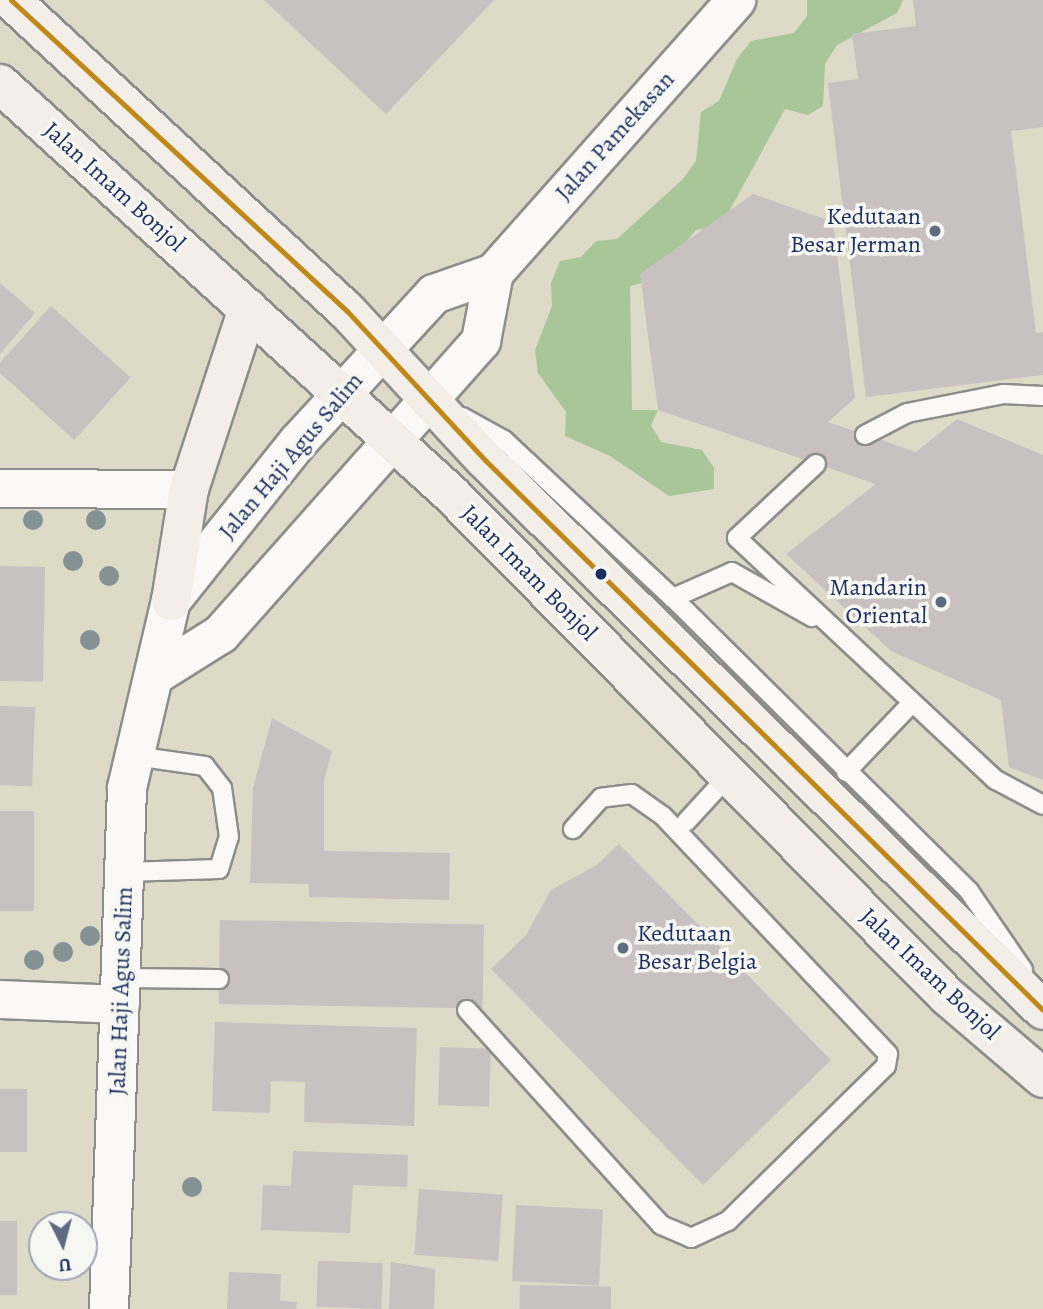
<!DOCTYPE html>
<html>
<head>
<meta charset="utf-8">
<style>
  body { margin:0 }
  #map { position:relative; width:1043px; height:1309px; overflow:hidden; background:#dddac7; font-family:Alegreya,serif }
  div>[style] { position:absolute }
  [style*='--x'] { left:calc(var(--x)*1px); top:calc(var(--y)*1px); width:calc(var(--w)*1px); rotate:calc(var(--a)*1deg) }
  .forest>* { inset:0; background:#a9c698 }
  .building>* { inset:0; background:#c8c0c1; transform-origin:0 0 }
  .roads { filter:drop-shadow(2px 0 #8c8e8c) drop-shadow(-2px 0 #8c8e8c) drop-shadow(0 2px #8c8e8c) drop-shadow(0 -2px #8c8e8c) }
  .service>* { height:18px; margin:-9px; padding:0 9px; transform-origin:9px; border-radius:9px; background:#faf9f7 }
  .minor>* { height:37px; margin:-18.5px; padding:0 18.5px; transform-origin:18.5px; border-radius:18.5px; background:#faf9f7 }
  .tertiary>* { height:38px; margin:-19px; padding:0 19px; transform-origin:19px; border-radius:19px; background:#faf9f7 }
  .secondary>* { height:38px; margin:-19px; padding:0 19px; transform-origin:19px; border-radius:19px; background:#f3efe8 }
  .bus-1>* { height:5px; margin:-2.5px; padding:0 2.5px; transform-origin:2.5px; border-radius:2.5px; background:#c08818 }
  .trees>* { width:20px; height:20px; margin:-10px; border-radius:50%; background:#849293 }
  .dots>* { width:19px; height:19px; translate:-50% -50%; box-sizing:border-box; border:4px solid #f6f6f2; border-radius:50% }
  span { translate:-50% -50%; white-space:nowrap; text-align:center; line-height:1.15; -webkit-text-stroke:7px #f6f6f2; paint-order:stroke }
  .street-label { font-size:24px; color:#1b2f5e }
  .poi-label { font-size:24px; color:#1b2f5e }
  .right { translate:-100% -50%; text-align:right }
  .left { translate:0 -50%; text-align:left }
  .north { position:absolute; left:28px; top:1211px; width:70px; height:70px; box-sizing:border-box; background:#f6f6f2; border:2px solid #9ea6b7; border-radius:50%; rotate:174deg; font-size:19px; font-weight:700; line-height:28px; text-align:center; color:#1b2f5e }
  .north::after { content:''; display:block; margin:auto; width:24px; height:32px; background:#5f6b83; clip-path:polygon(50% 0,100% 100%,50% 72%,0 100%) }
</style>
</head>
<body>
<div id="map">
  <div class="forest">
    <div style="clip-path:polygon(807px 0,903px 0,897px 13px,837px 45px,825px 64px,823px 106px,808px 115px,785px 109px,721px 226px,696px 230px,654px 280px,630px 286px,632px 410px,658px 410px,651px 425px,661px 442px,702px 450px,714px 468px,714px 489px,669px 496px,610px 456px,565px 436px,566px 412px,538px 373px,535px 350px,552px 306px,551px 283px,560px 261px,581px 257px,596px 241px,617px 239px,683px 179px,696px 161px,701px 112px,719px 101px,737px 59px,751px 41px,794px 33px,807px 16px)"></div>
  </div>
  <div class="building">
    <div style="clip-path:polygon(264px 0,494px 0,386px 114px)"></div>
    <div style="clip-path:polygon(913px 0,1043px 0,1043px 127px,1011px 131px,1036px 333px,1043px 332px,1043px 375px,866px 397px,828px 83px,858px 79px,852px 34px,916px 26px)"></div>
    <div style="clip-path:polygon(753px 194px,833px 222px,855px 398px,828px 422px,916px 452px,957px 419px,1043px 455px,1043px 780px,1009px 767px,1001px 700px,891px 651px,786px 554px,876px 484px,658px 410px,640px 274px)"></div>
    <div style="clip-path:polygon(0 283px,35px 313px,0 354px)"></div>
    <div style="left:51px;top:306px;width:107px;height:84px;rotate:42deg"></div>
    <div style="left:0;top:566px;width:45px;height:115px;rotate:1deg"></div>
    <div style="left:0;top:706px;width:35px;height:79px;rotate:2deg"></div>
    <div style="clip-path:polygon(272px 718px,332px 751px,324px 780px,324px 851px,450px 853px,449px 900px,309px 897px,309px 884px,250px 883px,253px 788px)"></div>
    <div style="left:0;top:811px;width:34px;height:100px"></div>
    <div style="clip-path:polygon(619px 844px,831px 1060px,703px 1185px,491px 969px,526px 935px,551px 890px,597px 865px)"></div>
    <div style="left:220px;top:920px;width:264px;height:84px;rotate:1deg"></div>
    <div style="clip-path:polygon(215px 1022px,417px 1028px,414px 1126px,304px 1122px,305px 1082px,271px 1081px,270px 1113px,212px 1111px)"></div>
    <div style="left:440px;top:1047px;width:51px;height:58px;rotate:2deg"></div>
    <div style="left:0;top:1089px;width:27px;height:63px"></div>
    <div style="clip-path:polygon(293px 1151px,408px 1155px,407px 1187px,353px 1185px,350px 1233px,261px 1230px,263px 1185px,291px 1186px)"></div>
    <div style="left:419px;top:1189px;width:84px;height:66px;rotate:4deg"></div>
    <div style="left:516px;top:1205px;width:87px;height:76px;rotate:3deg"></div>
    <div style="left:0;top:1221px;width:17px;height:74px"></div>
    <div style="clip-path:polygon(391px 1262px,435px 1269px,434px 1309px,389px 1309px)"></div>
    <div style="left:383px;top:1263px;width:46px;height:65px;rotate:92deg"></div>
    <div style="clip-path:polygon(229px 1272px,281px 1274px,280px 1301px,297px 1302px,296px 1309px,227px 1309px)"></div>
    <div style="left:520px;top:1285px;width:91px;height:24px;rotate:1deg"></div>
  </div>
  <div class="roads">
    <div class="service">
      <div style="--x:462;--y:417;--w:48;--a:28.7"></div>
      <div style="--x:504;--y:440;--w:231;--a:43.1"></div>
      <div style="--x:673;--y:598;--w:416;--a:44.7"></div>
      <div style="--x:969;--y:891;--w:96;--a:55.6"></div>
      <div style="--x:865;--y:435;--w:47;--a:-27.6"></div>
      <div style="--x:907;--y:413;--w:99;--a:-11.1"></div>
      <div style="--x:1004;--y:394;--w:39;--a:3"></div>
      <div style="--x:816;--y:464;--w:108;--a:136.9"></div>
      <div style="--x:737;--y:538;--w:354;--a:43.1"></div>
      <div style="--x:996;--y:780;--w:53;--a:28"></div>
      <div style="--x:673;--y:598;--w:64;--a:-23.8"></div>
      <div style="--x:732;--y:572;--w:92;--a:29.4"></div>
      <div style="--x:846;--y:772;--w:95;--a:-46.3"></div>
      <div style="--x:686;--y:822;--w:64;--a:-47.5"></div>
      <div style="--x:125;--y:872;--w:94;--a:-1.8"></div>
      <div style="--x:219;--y:869;--w:34;--a:-73"></div>
      <div style="--x:229;--y:837;--w:49;--a:-98.1"></div>
      <div style="--x:222;--y:788;--w:28;--a:-128"></div>
      <div style="--x:205;--y:766;--w:71;--a:-171.9"></div>
      <div style="--x:123;--y:978;--w:96;--a:0.6"></div>
      <div style="--x:467;--y:1010;--w:290;--a:47.9"></div>
      <div style="--x:661;--y:1225;--w:33;--a:23"></div>
      <div style="--x:691;--y:1238;--w:41;--a:-24.7"></div>
      <div style="--x:728;--y:1221;--w:221;--a:-44.5"></div>
      <div style="--x:886;--y:1066;--w:12;--a:-81"></div>
      <div style="--x:888;--y:1054;--w:328;--a:-133.4"></div>
      <div style="--x:663;--y:816;--w:38;--a:-145"></div>
      <div style="--x:632;--y:794;--w:31;--a:173"></div>
      <div style="--x:601;--y:798;--w:42;--a:132.1"></div>
    </div>
    <div class="minor">
      <div style="--x:0;--y:488;--w:189;--a:0.3"></div>
      <div style="--x:0;--y:999;--w:120;--a:2.4"></div>
    </div>
    <div class="tertiary">
      <div style="--x:154;--y:676;--w:79;--a:-32.1"></div>
      <div style="--x:221;--y:634;--w:392;--a:-48.4"></div>
      <div style="--x:481;--y:341;--w:69;--a:-79.2"></div>
      <div style="--x:109;--y:1309;--w:521;--a:-88.02"></div>
      <div style="--x:127;--y:788;--w:192;--a:-76.8"></div>
      <div style="--x:171;--y:601;--w:203;--a:-51.4"></div>
      <div style="--x:298;--y:442;--w:201;--a:-47.4"></div>
      <div style="--x:434;--y:294;--w:64;--a:-19.3"></div>
      <div style="--x:494;--y:273;--w:365;--a:-48.4"></div>
    </div>
    <div class="secondary">
      <div style="--x:11;--y:0;--w:458;--a:42.8"></div>
      <div style="--x:347;--y:311;--w:203;--a:47.2"></div>
      <div style="--x:485;--y:460;--w:783;--a:44.59"></div>
      <div style="--x:0;--y:84;--w:610;--a:42.27"></div>
      <div style="--x:451;--y:494;--w:706;--a:45.34"></div>
      <div style="--x:947;--y:996;--w:126;--a:40.5"></div>
      <div style="--x:171;--y:601;--w:113;--a:-80.9"></div>
      <div style="--x:189;--y:489;--w:190;--a:-71.9"></div>
    </div>
  </div>
  <div class="bus-1">
    <div style="--x:11;--y:0;--w:458;--a:42.8"></div>
    <div style="--x:347;--y:311;--w:203;--a:47.2"></div>
    <div style="--x:485;--y:460;--w:783;--a:44.59"></div>
  </div>
  <div class="trees">
    <div style="left:33px;top:520px"></div>
    <div style="left:96px;top:520px"></div>
    <div style="left:73px;top:561px"></div>
    <div style="left:109px;top:576px"></div>
    <div style="left:90px;top:640px"></div>
    <div style="left:90px;top:936px"></div>
    <div style="left:63px;top:952px"></div>
    <div style="left:34px;top:960px"></div>
    <div style="left:192px;top:1187px"></div>
  </div>
  <div class="dots">
    <div style="left:935px;top:231px;background:#5f6b83"></div>
    <div style="left:601px;top:574px;background:#1b2f5e"></div>
    <div style="left:941px;top:602px;background:#5f6b83"></div>
    <div style="left:623px;top:948px;background:#5f6b83"></div>
  </div>
  <div class="street-label">
    <span style="left:615px;top:136px;rotate:-48deg">Jalan Pamekasan</span>
    <span style="left:114px;top:187px;rotate:42deg">Jalan Imam Bonjol</span>
    <span style="left:291px;top:456px;rotate:-50deg">Jalan Haji Agus Salim</span>
    <span style="left:529px;top:573px;rotate:45deg">Jalan Imam Bonjol</span>
    <span style="left:930px;top:974px;rotate:43deg">Jalan Imam Bonjol</span>
    <span style="left:121px;top:991px;rotate:-88deg">Jalan Haji Agus Salim</span>
  </div>
  <div class="poi-label">
    <span class="right" style="left:921px;top:231px">Kedutaan<br>Besar Jerman</span>
    <span class="right" style="left:927px;top:602px">Mandarin<br>Oriental</span>
    <span class="left" style="left:637px;top:948px">Kedutaan<br>Besar Belgia</span>
  </div>
  <div class="north">U</div>
</div>
</body>
</html>
